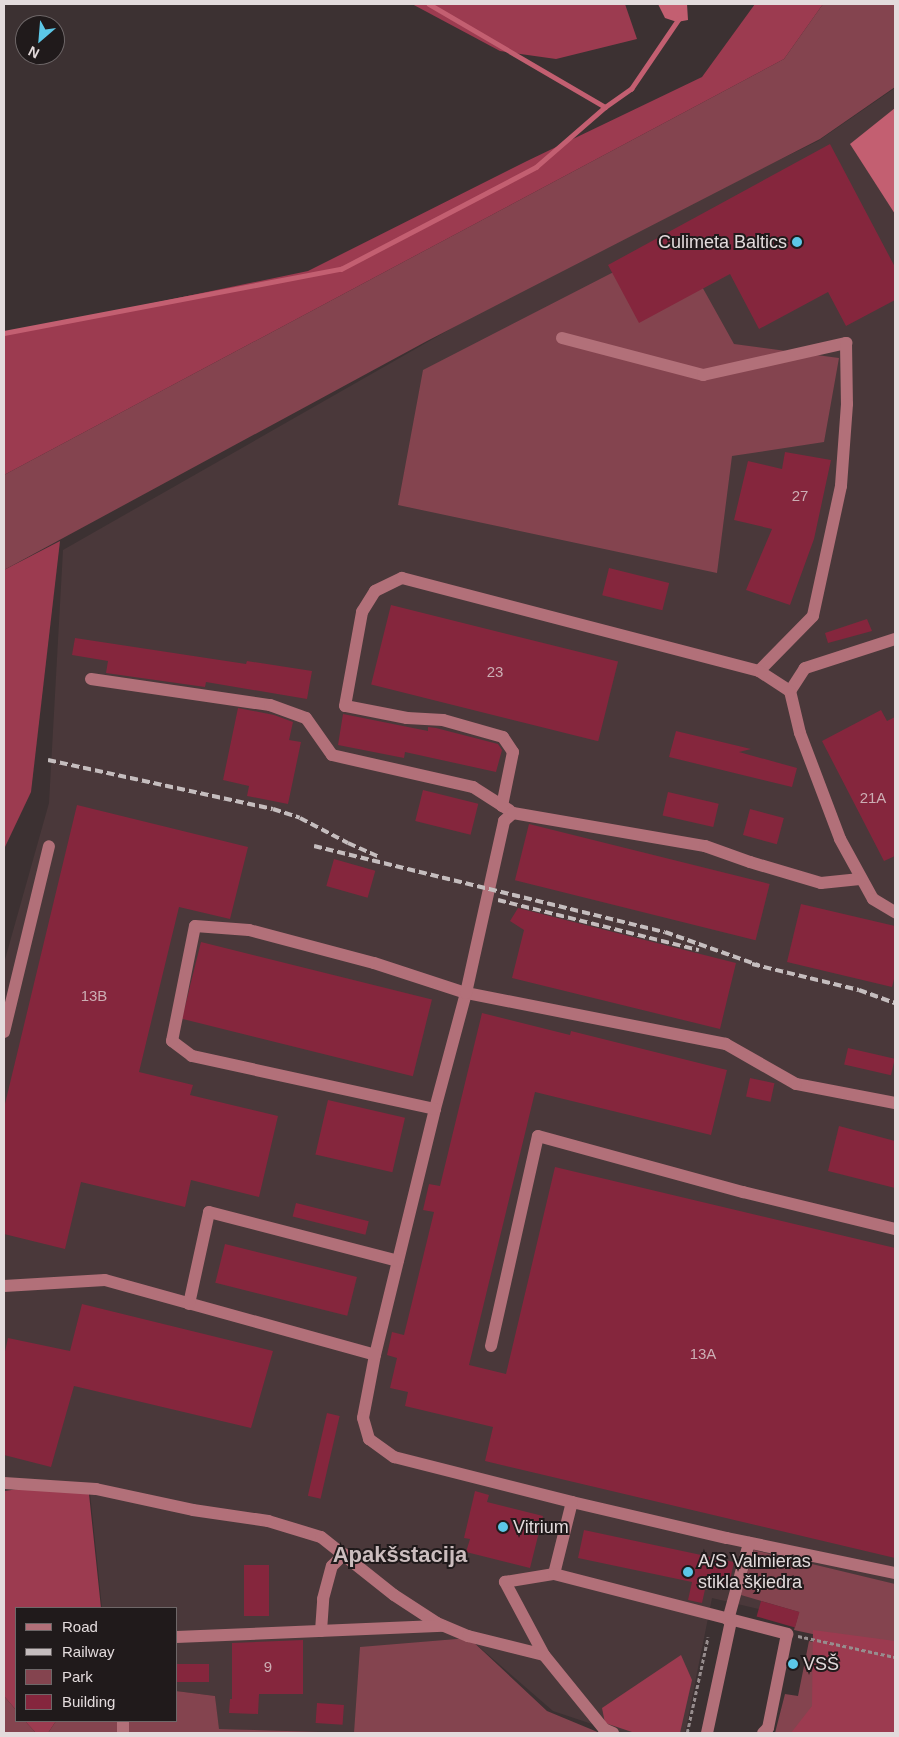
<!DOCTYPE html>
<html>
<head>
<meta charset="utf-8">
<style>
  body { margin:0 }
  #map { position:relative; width:899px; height:1737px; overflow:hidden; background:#3c3132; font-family:Arial,sans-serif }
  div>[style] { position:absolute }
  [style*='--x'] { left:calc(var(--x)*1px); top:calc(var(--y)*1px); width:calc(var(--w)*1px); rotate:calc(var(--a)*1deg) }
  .built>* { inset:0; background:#4a383a }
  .green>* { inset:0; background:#84444f }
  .forest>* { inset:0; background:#9c3b50 }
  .water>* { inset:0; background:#c35f71 }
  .stream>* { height:4.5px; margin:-2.25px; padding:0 2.25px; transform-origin:2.25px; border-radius:2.25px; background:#c35f71 }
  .building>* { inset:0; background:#85263d; transform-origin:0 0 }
  .path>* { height:2.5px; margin-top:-1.25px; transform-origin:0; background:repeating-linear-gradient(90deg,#978d8e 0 4px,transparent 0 6.5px) }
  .minor>* { height:12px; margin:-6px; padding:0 6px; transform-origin:6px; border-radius:6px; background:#b27079 }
  .rail>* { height:4px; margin-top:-2px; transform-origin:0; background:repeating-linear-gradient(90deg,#c5bdbe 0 8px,transparent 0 12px) }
  .dots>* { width:14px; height:14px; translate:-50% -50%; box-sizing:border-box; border:2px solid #201a1b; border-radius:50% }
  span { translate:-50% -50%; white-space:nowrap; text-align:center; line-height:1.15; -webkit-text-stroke:4px #201a1b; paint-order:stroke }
  .number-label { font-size:15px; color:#ccaeb4 }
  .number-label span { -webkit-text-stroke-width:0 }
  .poi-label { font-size:18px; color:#e3dbdc }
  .right { translate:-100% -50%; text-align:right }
  .left { translate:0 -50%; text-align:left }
  .district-label { font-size:22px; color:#cbbdbe; font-weight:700 }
  .frame { position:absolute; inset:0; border:5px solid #e3dbdc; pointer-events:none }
  .legend { position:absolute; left:15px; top:1607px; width:162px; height:115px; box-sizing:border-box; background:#201a1b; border:1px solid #6e6768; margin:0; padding:6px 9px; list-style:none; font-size:15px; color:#e3dbdc }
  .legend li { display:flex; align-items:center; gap:10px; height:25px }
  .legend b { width:25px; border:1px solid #6e6768 }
  .north { position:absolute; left:15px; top:15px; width:50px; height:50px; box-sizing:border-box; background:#201a1b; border:1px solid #6e6768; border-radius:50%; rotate:207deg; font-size:14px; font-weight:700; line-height:20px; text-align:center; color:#e3dbdc }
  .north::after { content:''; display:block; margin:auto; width:18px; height:22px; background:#5cc7e7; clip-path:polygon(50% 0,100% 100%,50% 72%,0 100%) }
</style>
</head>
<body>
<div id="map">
  <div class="built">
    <div style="clip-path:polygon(895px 88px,895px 1629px,789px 1616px,712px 1598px,685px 1733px,619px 1733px,553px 1711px,469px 1638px,355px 1733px,218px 1729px,215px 1696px,176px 1691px,176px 1608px,102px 1608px,90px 1493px,4px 1479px,4px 963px,49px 803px,63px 550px,561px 266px,818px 141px)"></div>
  </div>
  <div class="green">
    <div style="clip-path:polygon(823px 4px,895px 4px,895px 87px,820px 139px,427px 341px,4px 570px,4px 475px,784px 59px)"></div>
    <div style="clip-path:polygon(676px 240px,734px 344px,839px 358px,824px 442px,732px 456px,717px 573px,398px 505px,423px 370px)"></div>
    <div style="clip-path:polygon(754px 1550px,895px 1584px,895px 1652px,794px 1630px,799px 1612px,741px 1595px)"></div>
    <div style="clip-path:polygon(469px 1638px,547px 1711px,600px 1733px,48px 1733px,56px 1721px,176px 1721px,176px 1691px,215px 1696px,219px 1729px,354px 1733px,360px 1647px)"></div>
    <div style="clip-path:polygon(809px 1641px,854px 1651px,895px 1733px,775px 1733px,785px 1694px,798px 1696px)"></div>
    <div style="clip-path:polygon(4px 1696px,16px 1710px,16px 1721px,25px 1721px,36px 1733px,4px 1733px)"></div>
  </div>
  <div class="forest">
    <div style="clip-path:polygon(412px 4px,625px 4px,637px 39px,556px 59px,500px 51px)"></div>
    <div style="clip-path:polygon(755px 4px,823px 4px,784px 59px,4px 475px,4px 334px,308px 271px,527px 161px,702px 77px)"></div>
    <div style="clip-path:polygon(60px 541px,31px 792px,4px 849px,4px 570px)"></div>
    <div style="clip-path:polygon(26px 1488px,89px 1494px,101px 1608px,16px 1608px,16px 1710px,4px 1696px,4px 1491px)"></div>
    <div style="clip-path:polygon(813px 1630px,895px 1641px,895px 1733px,791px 1733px,812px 1706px)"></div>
    <div style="clip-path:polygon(681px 1655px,692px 1680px,680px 1733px,635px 1733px,605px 1723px,602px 1708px)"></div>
    <div style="clip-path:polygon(25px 1721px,56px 1721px,48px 1733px,36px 1733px)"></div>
  </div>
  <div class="water">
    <div style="clip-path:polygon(658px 4px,687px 4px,688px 20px,677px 22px,665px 18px)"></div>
    <div style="clip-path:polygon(895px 108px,895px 214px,850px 144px)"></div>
  </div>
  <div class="stream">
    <div style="--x:429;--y:4;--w:204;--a:30.3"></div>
    <div style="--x:605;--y:107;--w:32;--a:-35"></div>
    <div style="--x:631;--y:89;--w:87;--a:-55.8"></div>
    <div style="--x:4;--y:333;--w:343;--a:-10.8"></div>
    <div style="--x:341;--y:269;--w:220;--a:-27.6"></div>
    <div style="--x:536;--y:167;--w:91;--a:-41"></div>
  </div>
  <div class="building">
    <div style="clip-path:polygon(830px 144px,895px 267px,895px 300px,846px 326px,828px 292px,759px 329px,730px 274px,639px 323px,608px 265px)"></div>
    <div style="clip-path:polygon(785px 452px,831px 460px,814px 539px,790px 605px,746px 590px,772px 529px,734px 520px,748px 461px,782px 469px)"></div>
    <div style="left:609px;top:568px;width:62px;height:28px;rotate:14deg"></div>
    <div style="left:391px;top:605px;width:234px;height:82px;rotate:14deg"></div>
    <div style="clip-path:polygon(867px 619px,872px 631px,828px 643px,825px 633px)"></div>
    <div style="clip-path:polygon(75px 638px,246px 664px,247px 661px,312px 671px,307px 699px,206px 682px,205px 687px,106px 673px,108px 661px,72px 655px)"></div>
    <div style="clip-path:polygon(238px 708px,274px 715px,293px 722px,289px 740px,301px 742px,288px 804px,247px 796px,249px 786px,223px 780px)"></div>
    <div style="clip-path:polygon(881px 710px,887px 721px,895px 717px,895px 856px,884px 861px,822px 741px)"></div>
    <div style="clip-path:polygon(343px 714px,428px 731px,428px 727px,436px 728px,498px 744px,502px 750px,496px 772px,405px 752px,404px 758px,338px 745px)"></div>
    <div style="clip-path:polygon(676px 731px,751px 749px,739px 752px,797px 768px,792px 787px,669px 757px)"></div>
    <div style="left:423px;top:790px;width:57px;height:32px;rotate:14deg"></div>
    <div style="left:668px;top:792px;width:52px;height:24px;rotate:13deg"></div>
    <div style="clip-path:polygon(77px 805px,248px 847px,230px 919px,179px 907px,139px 1072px,193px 1085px,190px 1095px,278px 1116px,259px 1197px,191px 1180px,185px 1207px,81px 1182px,65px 1249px,4px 1234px,4px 1108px)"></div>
    <div style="left:750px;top:809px;width:35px;height:27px;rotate:15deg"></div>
    <div style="left:529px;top:824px;width:248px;height:58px;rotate:14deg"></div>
    <div style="left:334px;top:859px;width:43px;height:28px;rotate:16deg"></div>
    <div style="clip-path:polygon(801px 904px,895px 926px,895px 975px,892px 987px,787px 962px)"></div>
    <div style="clip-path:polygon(518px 908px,736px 963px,720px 1029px,512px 978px,524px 930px,510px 921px)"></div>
    <div style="left:201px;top:942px;width:238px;height:79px;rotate:14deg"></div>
    <div style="clip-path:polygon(482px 1013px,570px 1035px,571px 1031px,727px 1070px,711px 1135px,535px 1092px,469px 1365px,506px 1374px,555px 1167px,895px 1248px,895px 1558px,485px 1461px,493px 1427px,405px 1406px,408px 1392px,390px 1388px,397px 1358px,387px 1355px,392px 1332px,404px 1335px,434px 1212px,423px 1210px,429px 1184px,440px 1186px)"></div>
    <div style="left:848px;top:1048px;width:48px;height:17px;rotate:13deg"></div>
    <div style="left:750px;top:1078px;width:25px;height:19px;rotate:12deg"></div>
    <div style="left:328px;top:1100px;width:79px;height:56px;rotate:13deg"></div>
    <div style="clip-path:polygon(839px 1126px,895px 1141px,895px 1188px,828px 1171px)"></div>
    <div style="left:296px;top:1203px;width:75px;height:14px;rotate:14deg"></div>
    <div style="left:225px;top:1244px;width:136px;height:40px;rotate:14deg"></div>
    <div style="clip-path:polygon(82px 1304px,273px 1351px,251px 1428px,74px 1386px,51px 1467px,4px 1455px,4px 1356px,8px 1338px,70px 1351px)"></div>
    <div style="left:327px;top:1413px;width:13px;height:85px;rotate:13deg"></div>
    <div style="clip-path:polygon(475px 1491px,489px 1495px,487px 1502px,543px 1516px,530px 1568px,466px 1552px,470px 1539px,464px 1538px)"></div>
    <div style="clip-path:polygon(584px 1530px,734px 1562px,728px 1589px,706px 1585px,702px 1603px,688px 1600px,692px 1582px,578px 1558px)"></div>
    <div style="left:244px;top:1565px;width:25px;height:51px"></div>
    <div style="left:761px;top:1601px;width:40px;height:16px;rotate:16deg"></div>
    <div style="clip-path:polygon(303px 1640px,303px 1694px,259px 1694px,258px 1714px,229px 1713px,230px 1699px,232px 1699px,232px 1643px)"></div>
    <div style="left:176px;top:1664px;width:33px;height:18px"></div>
    <div style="left:317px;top:1703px;width:27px;height:20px;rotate:4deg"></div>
  </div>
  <div class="path">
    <div style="--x:798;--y:1636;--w:99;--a:12.2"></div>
    <div style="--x:687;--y:1733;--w:98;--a:-77.7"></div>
  </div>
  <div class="minor">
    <div style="--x:562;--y:338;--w:146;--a:14.7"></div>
    <div style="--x:703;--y:375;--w:147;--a:-12.6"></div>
    <div style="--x:846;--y:343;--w:61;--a:89.1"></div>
    <div style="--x:847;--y:404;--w:82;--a:94.2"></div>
    <div style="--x:841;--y:486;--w:133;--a:102.2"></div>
    <div style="--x:813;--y:616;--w:77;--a:134.5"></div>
    <div style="--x:895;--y:639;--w:95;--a:162.1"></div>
    <div style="--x:805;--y:668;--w:27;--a:123"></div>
    <div style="--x:790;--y:691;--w:43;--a:76.6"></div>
    <div style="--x:800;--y:733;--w:113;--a:69.3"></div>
    <div style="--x:840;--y:839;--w:68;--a:61.2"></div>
    <div style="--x:873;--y:899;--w:26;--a:31"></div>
    <div style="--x:91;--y:679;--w:181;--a:8.3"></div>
    <div style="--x:270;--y:705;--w:38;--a:20"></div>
    <div style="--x:306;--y:718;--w:45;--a:54.9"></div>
    <div style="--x:332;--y:755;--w:145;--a:12.8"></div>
    <div style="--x:473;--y:787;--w:43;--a:32.6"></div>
    <div style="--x:502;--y:806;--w:55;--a:-78.5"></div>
    <div style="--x:513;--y:752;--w:18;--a:-124"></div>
    <div style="--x:503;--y:737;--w:62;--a:-164.2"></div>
    <div style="--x:443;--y:720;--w:36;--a:-177"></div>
    <div style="--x:407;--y:718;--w:63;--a:-169"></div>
    <div style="--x:345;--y:706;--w:96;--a:-79.7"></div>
    <div style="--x:362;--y:612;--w:25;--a:-58"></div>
    <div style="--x:375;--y:591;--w:30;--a:-26"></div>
    <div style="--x:402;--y:578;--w:369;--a:14.6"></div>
    <div style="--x:759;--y:671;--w:37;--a:33"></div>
    <div style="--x:4;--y:1032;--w:191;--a:-76.4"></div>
    <div style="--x:895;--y:1103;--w:101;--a:-169.1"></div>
    <div style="--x:796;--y:1084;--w:81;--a:-150.3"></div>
    <div style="--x:726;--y:1044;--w:265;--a:-168.9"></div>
    <div style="--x:466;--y:993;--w:120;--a:105"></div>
    <div style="--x:435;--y:1109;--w:253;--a:103.7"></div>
    <div style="--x:375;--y:1355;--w:64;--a:100.8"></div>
    <div style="--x:363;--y:1418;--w:22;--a:74"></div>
    <div style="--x:369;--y:1439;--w:31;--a:36"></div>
    <div style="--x:394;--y:1457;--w:184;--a:14.2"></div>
    <div style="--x:572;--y:1502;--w:159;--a:13.1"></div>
    <div style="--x:727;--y:1538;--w:172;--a:11.8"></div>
    <div style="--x:435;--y:1109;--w:249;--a:-167.7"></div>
    <div style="--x:192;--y:1056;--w:25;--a:-143"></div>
    <div style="--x:172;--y:1041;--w:117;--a:-78.7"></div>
    <div style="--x:195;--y:926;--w:54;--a:4.2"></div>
    <div style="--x:249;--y:930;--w:129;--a:14.8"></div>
    <div style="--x:374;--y:963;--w:97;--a:18.1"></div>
    <div style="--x:466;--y:993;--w:176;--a:-77.5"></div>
    <div style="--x:504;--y:821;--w:12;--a:-42"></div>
    <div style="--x:513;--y:813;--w:195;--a:9.8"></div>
    <div style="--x:705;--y:846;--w:48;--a:19.6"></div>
    <div style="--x:750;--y:862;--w:74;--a:16.5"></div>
    <div style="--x:821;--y:883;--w:39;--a:-6"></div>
    <div style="--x:4;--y:1286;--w:101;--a:-3.4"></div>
    <div style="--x:105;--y:1280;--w:280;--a:15.5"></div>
    <div style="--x:189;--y:1304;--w:94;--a:-77.7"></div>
    <div style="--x:209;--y:1212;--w:195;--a:14.5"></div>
    <div style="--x:491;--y:1346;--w:215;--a:-77.4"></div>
    <div style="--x:538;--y:1136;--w:213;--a:15.3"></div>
    <div style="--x:743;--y:1192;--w:156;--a:13.7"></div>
    <div style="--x:4;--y:1483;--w:92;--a:3.7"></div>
    <div style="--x:96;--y:1489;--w:99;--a:12.2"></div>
    <div style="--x:193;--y:1510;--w:76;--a:8.3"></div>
    <div style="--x:268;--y:1521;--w:55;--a:16.8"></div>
    <div style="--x:321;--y:1537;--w:93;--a:38.5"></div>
    <div style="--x:394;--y:1595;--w:51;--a:33.1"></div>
    <div style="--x:437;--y:1623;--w:34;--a:23"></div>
    <div style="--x:468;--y:1636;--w:78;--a:14"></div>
    <div style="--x:554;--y:1574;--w:74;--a:-76"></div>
    <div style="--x:728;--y:1620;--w:80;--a:-74.7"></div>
    <div style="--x:321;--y:1631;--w:32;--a:-86"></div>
    <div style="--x:323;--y:1599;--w:34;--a:-75"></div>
    <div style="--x:332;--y:1566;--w:17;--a:-45"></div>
    <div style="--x:176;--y:1637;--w:267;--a:-2.4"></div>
    <div style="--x:123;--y:1721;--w:12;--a:90"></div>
    <div style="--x:613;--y:1733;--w:10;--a:-156"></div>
    <div style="--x:604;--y:1729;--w:95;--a:-129"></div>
    <div style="--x:544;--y:1655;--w:83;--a:-118.1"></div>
    <div style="--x:505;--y:1582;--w:50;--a:-9.3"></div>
    <div style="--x:554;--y:1574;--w:241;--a:14.4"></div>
    <div style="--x:787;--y:1634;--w:96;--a:101.4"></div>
    <div style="--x:768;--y:1728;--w:7;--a:135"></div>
    <div style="--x:707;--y:1733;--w:115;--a:-77.9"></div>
  </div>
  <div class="rail">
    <div style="--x:48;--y:760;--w:230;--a:12.3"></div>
    <div style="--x:273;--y:809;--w:28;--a:18"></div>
    <div style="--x:300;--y:818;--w:54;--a:27.5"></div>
    <div style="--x:348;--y:843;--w:35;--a:24"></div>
    <div style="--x:314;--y:846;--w:361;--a:13.8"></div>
    <div style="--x:665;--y:932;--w:99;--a:19.5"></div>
    <div style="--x:498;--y:900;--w:207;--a:14"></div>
    <div style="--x:752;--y:964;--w:110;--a:13.7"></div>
    <div style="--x:859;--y:990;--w:38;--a:20"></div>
  </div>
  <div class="dots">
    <div style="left:797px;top:242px;background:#5cc7e7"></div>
    <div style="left:503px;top:1527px;background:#5cc7e7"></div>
    <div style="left:688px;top:1572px;background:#5cc7e7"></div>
    <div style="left:793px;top:1664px;background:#5cc7e7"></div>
  </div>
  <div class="number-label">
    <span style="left:800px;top:496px">27</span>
    <span style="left:495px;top:672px">23</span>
    <span style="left:873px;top:798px">21A</span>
    <span style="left:94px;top:996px">13B</span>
    <span style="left:703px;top:1354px">13A</span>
    <span style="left:268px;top:1667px">9</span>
  </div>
  <div class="poi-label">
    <span class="right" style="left:787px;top:242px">Culimeta Baltics</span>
    <span class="left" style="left:513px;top:1527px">Vitrium</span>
    <span class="left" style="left:698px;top:1572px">A/S Valmieras<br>stikla šķiedra</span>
    <span class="left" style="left:803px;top:1664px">VSŠ</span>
  </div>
  <div class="district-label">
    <span style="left:400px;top:1555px">Apakšstacija</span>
  </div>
  <div class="frame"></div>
  <ul class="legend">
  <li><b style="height:6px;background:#b27079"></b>Road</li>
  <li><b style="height:6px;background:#c5bdbe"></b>Railway</li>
  <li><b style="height:14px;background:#84444f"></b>Park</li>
  <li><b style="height:14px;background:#85263d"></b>Building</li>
  </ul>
  <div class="north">N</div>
</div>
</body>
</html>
